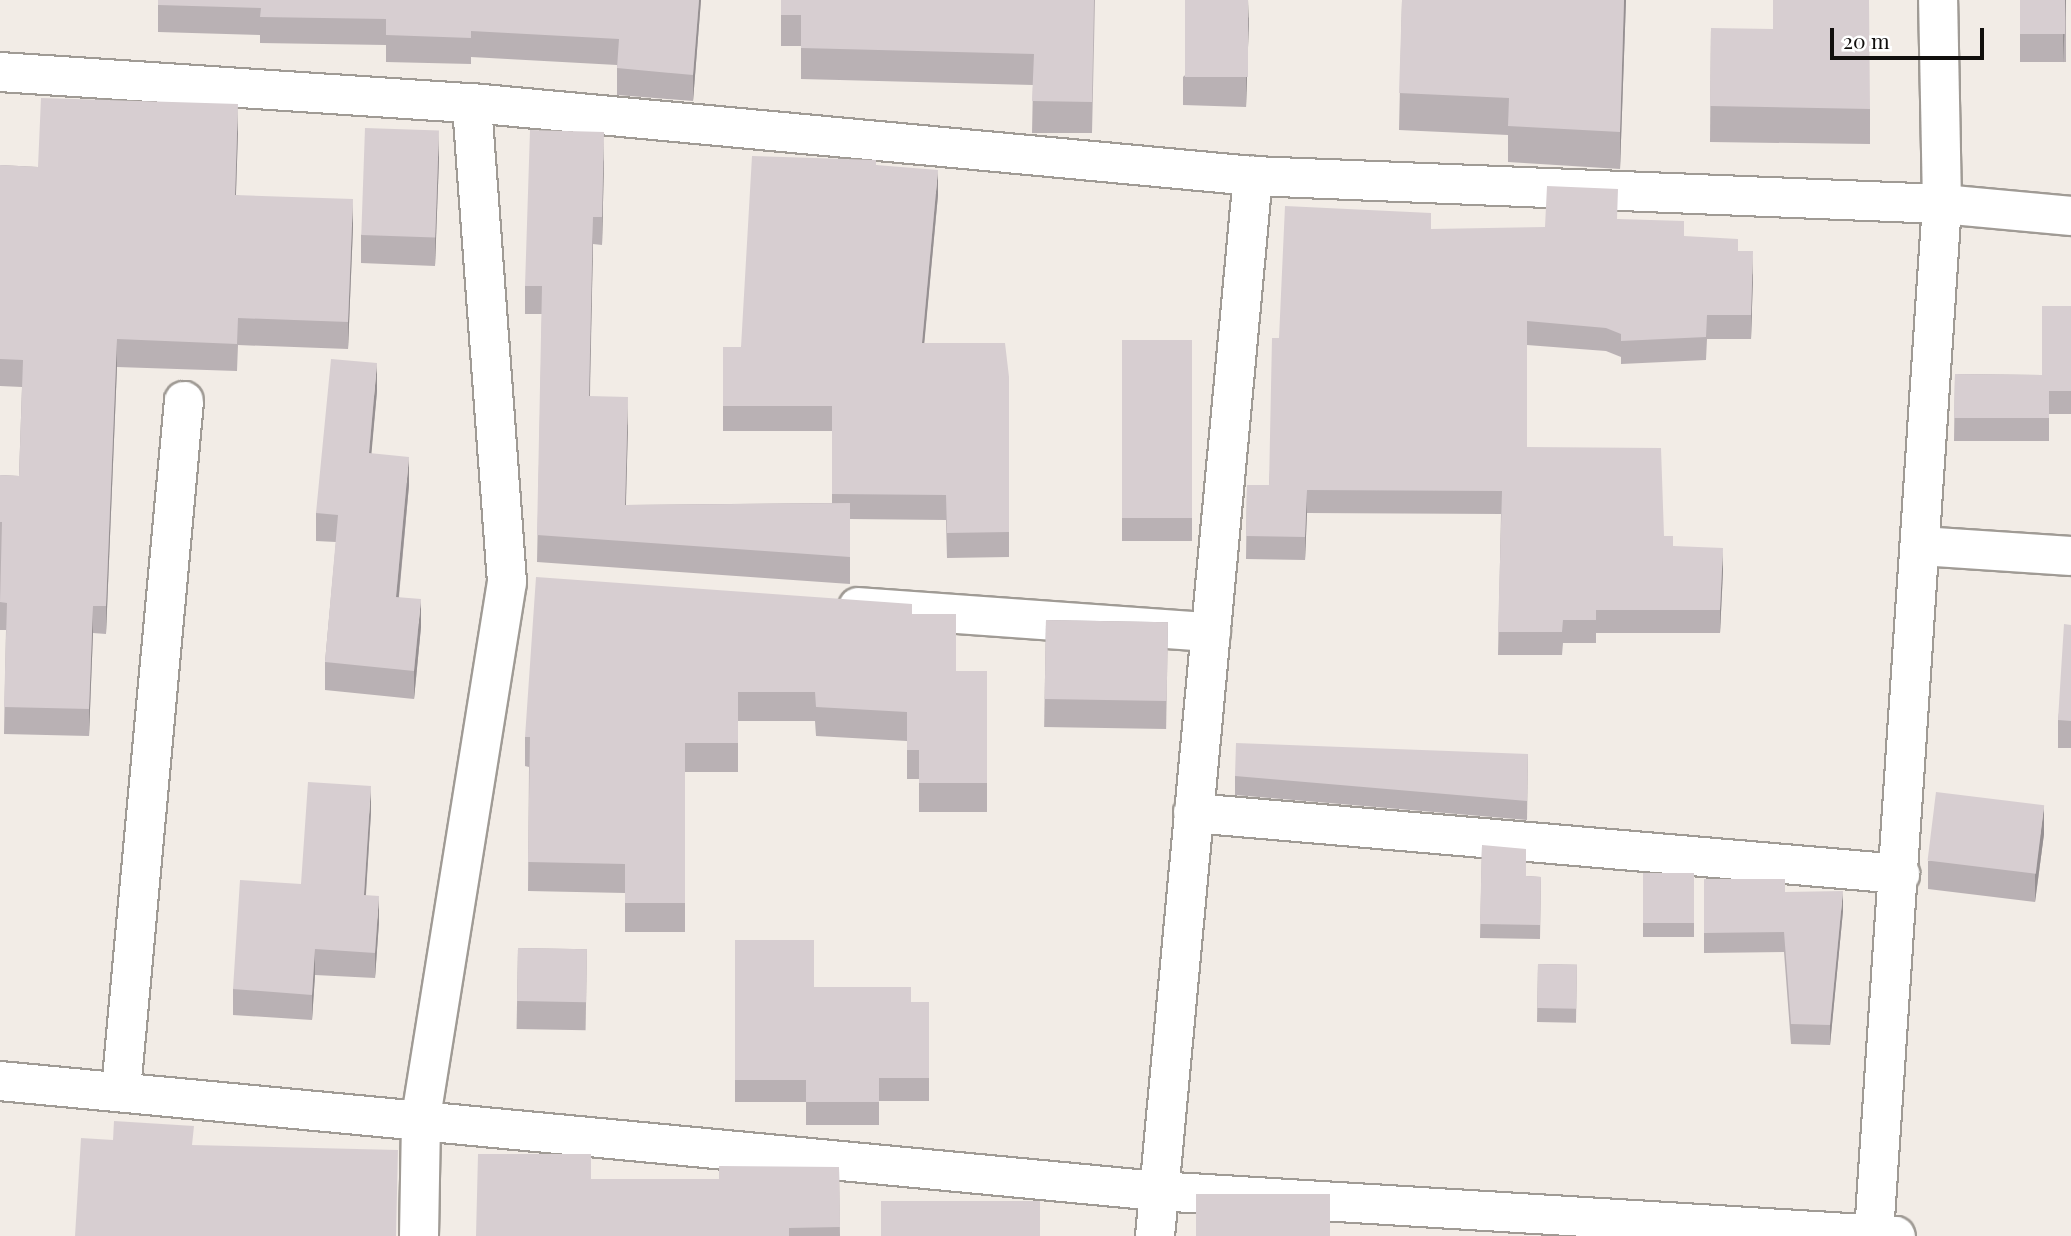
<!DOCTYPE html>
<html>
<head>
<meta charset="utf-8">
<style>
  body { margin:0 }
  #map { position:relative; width:2071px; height:1236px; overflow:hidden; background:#f2ece6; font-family:"Playfair Display",serif }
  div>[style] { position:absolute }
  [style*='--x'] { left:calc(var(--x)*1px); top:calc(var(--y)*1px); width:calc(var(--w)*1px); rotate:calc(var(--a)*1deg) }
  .roads { filter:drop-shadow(2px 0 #a09b95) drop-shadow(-2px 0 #a09b95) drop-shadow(0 2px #a09b95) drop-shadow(0 -2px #a09b95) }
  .minor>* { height:38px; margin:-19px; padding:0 19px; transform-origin:19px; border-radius:19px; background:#fff }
  .wall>* { inset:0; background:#b9b1b4; transform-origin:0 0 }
  .shaded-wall>* { inset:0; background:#969092 }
  .building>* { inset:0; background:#d7ced1; transform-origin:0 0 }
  span { translate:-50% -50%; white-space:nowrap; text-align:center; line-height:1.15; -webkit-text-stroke:5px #fff; paint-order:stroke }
  .scale { position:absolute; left:1830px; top:28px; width:154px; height:32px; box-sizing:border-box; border:4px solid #110f0d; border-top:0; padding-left:9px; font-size:21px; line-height:24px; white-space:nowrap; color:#110f0d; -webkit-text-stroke:5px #fff; paint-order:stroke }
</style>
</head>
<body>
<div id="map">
  <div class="roads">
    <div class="minor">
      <div style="--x:0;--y:72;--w:473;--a:3.8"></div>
      <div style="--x:472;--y:103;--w:784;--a:5.34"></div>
      <div style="--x:1253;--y:176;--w:690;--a:2.33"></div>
      <div style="--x:1942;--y:204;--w:130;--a:5.3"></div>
      <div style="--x:1921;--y:546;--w:150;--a:3.8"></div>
      <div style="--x:858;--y:607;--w:354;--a:4.1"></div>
      <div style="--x:1193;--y:813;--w:710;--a:4.93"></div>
      <div style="--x:0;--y:1081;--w:1162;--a:5.43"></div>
      <div style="--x:1157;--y:1191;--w:740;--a:3.48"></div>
      <div style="--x:121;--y:1090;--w:692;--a:-84.78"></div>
      <div style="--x:1874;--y:1233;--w:1031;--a:-86.22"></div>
      <div style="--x:1942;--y:204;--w:204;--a:-91.1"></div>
      <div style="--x:419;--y:1236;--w:119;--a:-89"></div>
      <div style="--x:421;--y:1117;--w:542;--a:-80.87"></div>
      <div style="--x:507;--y:582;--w:480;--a:-94.2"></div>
      <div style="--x:1155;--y:1236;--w:1065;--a:-84.72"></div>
    </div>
  </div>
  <div class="wall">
    <div style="clip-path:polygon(158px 0,701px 0,693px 101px,617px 95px,617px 65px,471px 57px,471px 64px,386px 62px,386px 45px,260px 43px,260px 35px,158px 32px)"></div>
    <div style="clip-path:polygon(781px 0,1095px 0,1092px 133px,1032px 133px,1033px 85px,801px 79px,801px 46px,781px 46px)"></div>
    <div style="clip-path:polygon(1402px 0,1626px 0,1620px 169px,1508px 162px,1508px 135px,1399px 130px)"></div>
    <div style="left:2020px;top:0;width:46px;height:62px"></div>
    <div style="clip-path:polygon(1249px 17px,1246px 107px,1183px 105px,1183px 77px)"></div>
    <div style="clip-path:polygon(1711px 28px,1870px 109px,1870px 144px,1710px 142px)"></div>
    <div style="clip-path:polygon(238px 131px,236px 195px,353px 227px,348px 349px,238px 345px,237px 371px,117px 367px,106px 634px,93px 633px,89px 736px,4px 734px,6px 630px,0 630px,0 475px,19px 476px,22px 387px,0 386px,0 165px,38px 167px)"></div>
    <div style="clip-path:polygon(439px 159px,435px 266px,361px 263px,361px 235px)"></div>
    <div style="clip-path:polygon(604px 160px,602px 245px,593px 244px,590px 396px,628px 425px,626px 505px,832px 503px,832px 431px,723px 431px,723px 347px,741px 347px,876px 165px,938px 195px,924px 343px,1009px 377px,1009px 557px,947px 558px,946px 520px,850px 519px,850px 584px,537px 562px,542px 314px,525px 314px,525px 286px)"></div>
    <div style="clip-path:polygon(1618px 219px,1738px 251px,1753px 275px,1751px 339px,1707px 339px,1706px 360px,1621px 364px,1621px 357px,1606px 351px,1527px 345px,1527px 447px,1664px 536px,1673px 546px,1723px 571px,1720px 633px,1596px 633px,1596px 643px,1563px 643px,1562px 655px,1498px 655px,1501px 514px,1307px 513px,1305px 560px,1246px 559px,1247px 485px,1269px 485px,1279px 338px,1545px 227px)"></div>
    <div style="clip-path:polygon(2071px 306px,2071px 414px,2049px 414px,2049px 441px,1954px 441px,1955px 374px,2042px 375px)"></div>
    <div style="left:1122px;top:340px;width:70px;height:201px"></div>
    <div style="clip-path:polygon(377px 391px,371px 453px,409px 485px,399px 597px,421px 627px,414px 699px,325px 690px,325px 662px,336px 542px,316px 541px,316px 513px)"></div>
    <div style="clip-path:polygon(912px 614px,956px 671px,987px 671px,987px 812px,919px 812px,919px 779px,907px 779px,907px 741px,816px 736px,815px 721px,738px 721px,738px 772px,685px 772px,685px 932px,625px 932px,625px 893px,528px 891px,529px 767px,525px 766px,525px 737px)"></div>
    <div style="left:1046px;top:620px;width:122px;height:107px;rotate:1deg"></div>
    <div style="clip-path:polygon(2071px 625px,2071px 748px,2058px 748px,2058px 720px)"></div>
    <div style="clip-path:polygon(1528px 754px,1527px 820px,1235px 795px,1235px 776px)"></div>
    <div style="clip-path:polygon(371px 812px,366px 895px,379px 922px,375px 978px,315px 975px,312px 1020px,233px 1015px,233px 989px,301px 884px)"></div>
    <div style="clip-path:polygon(2044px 834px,2035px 902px,1928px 889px,1928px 861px)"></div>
    <div style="clip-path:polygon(1482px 845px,1526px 876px,1541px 877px,1540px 939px,1480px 938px)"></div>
    <div style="left:1643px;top:873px;width:51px;height:64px"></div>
    <div style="clip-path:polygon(1704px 879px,1785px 892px,1843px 911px,1830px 1045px,1791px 1044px,1784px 952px,1704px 953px)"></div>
    <div style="clip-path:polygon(735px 940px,814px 987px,911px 1002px,929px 1002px,929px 1101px,879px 1101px,879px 1125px,806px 1125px,806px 1102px,735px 1102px)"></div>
    <div style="left:518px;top:948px;width:69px;height:81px;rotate:1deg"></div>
    <div style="left:1538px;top:964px;width:39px;height:58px;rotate:1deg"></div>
    <div style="clip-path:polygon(839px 1167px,840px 1236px,476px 1236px,591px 1179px,719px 1179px)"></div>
  </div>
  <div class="shaded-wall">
    <div style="clip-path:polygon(699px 0,701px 0,693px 101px,693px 75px)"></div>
    <div style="clip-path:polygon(1249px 0,1249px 17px,1246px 107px,1246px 79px)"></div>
    <div style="clip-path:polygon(1624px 0,1626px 0,1620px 169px,1620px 132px)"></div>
    <div style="clip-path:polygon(2065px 0,2066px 0,2063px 63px,2063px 36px)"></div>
    <div style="clip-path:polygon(238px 104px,238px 131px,235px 222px,235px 195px)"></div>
    <div style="clip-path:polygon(439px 131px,439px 159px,435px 266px,435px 238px)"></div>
    <div style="clip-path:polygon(604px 132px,604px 160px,602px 245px,602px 217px)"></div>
    <div style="clip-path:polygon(938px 170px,938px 195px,922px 368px,922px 343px)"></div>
    <div style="clip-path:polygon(353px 199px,353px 227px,348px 349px,348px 322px)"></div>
    <div style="clip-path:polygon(593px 217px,593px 244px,589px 424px,589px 396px)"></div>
    <div style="clip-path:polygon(1753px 251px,1753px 275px,1751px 339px,1751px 315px)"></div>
    <div style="clip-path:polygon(117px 339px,117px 367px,106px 634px,106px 606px)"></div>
    <div style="clip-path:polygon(377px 363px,377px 391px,369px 481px,369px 453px)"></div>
    <div style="clip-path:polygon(628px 397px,628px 425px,625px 532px,625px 505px)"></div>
    <div style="clip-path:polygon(409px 457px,409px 485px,396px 625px,396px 597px)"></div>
    <div style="clip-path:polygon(1307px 490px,1307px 513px,1305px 560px,1305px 537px)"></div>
    <div style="clip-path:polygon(1723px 548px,1723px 571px,1720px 633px,1720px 610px)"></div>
    <div style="clip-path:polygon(421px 599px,421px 627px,414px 699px,414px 671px)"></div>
    <div style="clip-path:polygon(93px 606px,93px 633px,89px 736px,89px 709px)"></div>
    <div style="clip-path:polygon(371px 786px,371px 812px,364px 921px,364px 895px)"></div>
    <div style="clip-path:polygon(2044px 806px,2044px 834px,2035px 902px,2035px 875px)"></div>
    <div style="clip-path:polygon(1843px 891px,1843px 911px,1830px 1045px,1830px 1025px)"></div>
    <div style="clip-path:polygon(379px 896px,379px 922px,375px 978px,375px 953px)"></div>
    <div style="clip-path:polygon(315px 949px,315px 975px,312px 1020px,312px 995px)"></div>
  </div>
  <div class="building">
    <div style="clip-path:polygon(158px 0,699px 0,693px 75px,617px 68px,619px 39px,471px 31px,471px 38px,386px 35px,386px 19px,260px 17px,261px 8px,158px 5px)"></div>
    <div style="clip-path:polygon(781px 0,1094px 0,1092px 102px,1032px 101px,1034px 54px,801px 48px,801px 15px,781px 15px)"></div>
    <div style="left:1185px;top:0;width:63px;height:77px"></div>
    <div style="clip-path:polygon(1402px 0,1624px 0,1620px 132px,1508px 126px,1509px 98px,1399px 93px)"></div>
    <div style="clip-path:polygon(1773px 0,1869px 0,1870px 109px,1710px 106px,1711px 28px,1773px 29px)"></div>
    <div style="left:2020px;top:0;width:45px;height:34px"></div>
    <div style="clip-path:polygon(41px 98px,238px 104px,235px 195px,353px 199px,348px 322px,238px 318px,237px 344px,117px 339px,106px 606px,93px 606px,89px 709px,4px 707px,7px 603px,0 602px,2px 522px,0 522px,0 475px,19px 476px,23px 360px,0 359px,0 165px,38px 167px)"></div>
    <div style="left:365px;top:128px;width:74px;height:107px;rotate:2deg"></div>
    <div style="clip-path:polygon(530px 130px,604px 132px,602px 217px,593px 217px,589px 396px,628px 397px,625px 505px,850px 503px,850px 557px,537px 535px,542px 286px,525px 286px)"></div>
    <div style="clip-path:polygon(752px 156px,876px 160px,876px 165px,938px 170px,922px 343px,1005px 343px,1009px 377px,1009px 532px,947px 533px,946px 495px,832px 494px,832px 406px,723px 406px,723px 347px,741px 347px)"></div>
    <div style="clip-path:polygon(1547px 186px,1618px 189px,1617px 219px,1684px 221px,1684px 236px,1738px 239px,1738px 251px,1753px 251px,1751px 315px,1707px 315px,1706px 337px,1621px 341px,1621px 334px,1606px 328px,1527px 321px,1527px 447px,1661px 448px,1664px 536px,1673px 536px,1673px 546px,1723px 548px,1720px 610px,1596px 610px,1596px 620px,1563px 620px,1562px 632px,1498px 632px,1502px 491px,1307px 490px,1305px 537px,1246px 536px,1247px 485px,1269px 485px,1272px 338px,1279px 338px,1285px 206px,1431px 213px,1431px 229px,1545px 227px)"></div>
    <div style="clip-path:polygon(2042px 306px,2071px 306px,2071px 391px,2049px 391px,2049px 418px,1954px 418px,1955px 374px,2042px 375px)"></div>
    <div style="left:1122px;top:340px;width:70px;height:178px"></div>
    <div style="clip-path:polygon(331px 359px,377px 363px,369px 453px,409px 457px,396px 597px,421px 599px,414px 671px,325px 662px,338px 515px,316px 513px)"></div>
    <div style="clip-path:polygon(536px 577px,912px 604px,912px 614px,956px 614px,956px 671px,987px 671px,987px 783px,919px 783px,919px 750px,907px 750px,907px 712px,816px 707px,815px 692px,738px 692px,738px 743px,685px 743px,685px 903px,625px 903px,625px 864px,528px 862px,530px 737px,525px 737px)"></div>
    <div style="left:1046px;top:620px;width:122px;height:79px;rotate:1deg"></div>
    <div style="clip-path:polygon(2064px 624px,2071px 625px,2071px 721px,2058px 720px)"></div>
    <div style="clip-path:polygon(1236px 743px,1528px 754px,1527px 801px,1235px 776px)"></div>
    <div style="clip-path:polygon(308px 782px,371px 786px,364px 895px,379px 896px,375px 953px,315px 949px,312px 995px,233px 989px,240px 880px,301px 884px)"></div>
    <div style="left:1936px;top:792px;width:109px;height:69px;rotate:7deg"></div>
    <div style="clip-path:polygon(1482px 845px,1526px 849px,1526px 876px,1541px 877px,1540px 925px,1480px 924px)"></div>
    <div style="left:1643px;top:873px;width:51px;height:50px"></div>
    <div style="clip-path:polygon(1704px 879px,1785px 879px,1785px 892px,1843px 891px,1830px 1025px,1791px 1024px,1784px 932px,1704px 933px)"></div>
    <div style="clip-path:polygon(735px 940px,814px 940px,814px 987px,911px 987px,911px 1002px,929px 1002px,929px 1078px,879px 1078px,879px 1102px,806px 1102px,806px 1080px,735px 1080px)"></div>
    <div style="left:518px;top:948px;width:69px;height:53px;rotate:1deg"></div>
    <div style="left:1538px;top:964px;width:39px;height:44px;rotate:1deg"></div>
    <div style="clip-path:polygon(114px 1121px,194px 1126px,192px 1145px,398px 1150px,396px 1236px,75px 1236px,81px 1138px,113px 1140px)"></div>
    <div style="clip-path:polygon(478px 1154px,591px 1154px,591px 1179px,719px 1179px,719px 1166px,839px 1167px,840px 1227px,789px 1228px,789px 1236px,476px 1236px)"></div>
    <div style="left:1196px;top:1194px;width:134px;height:42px"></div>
    <div style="left:881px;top:1201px;width:159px;height:35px"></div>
  </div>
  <div class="scale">20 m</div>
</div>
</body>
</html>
